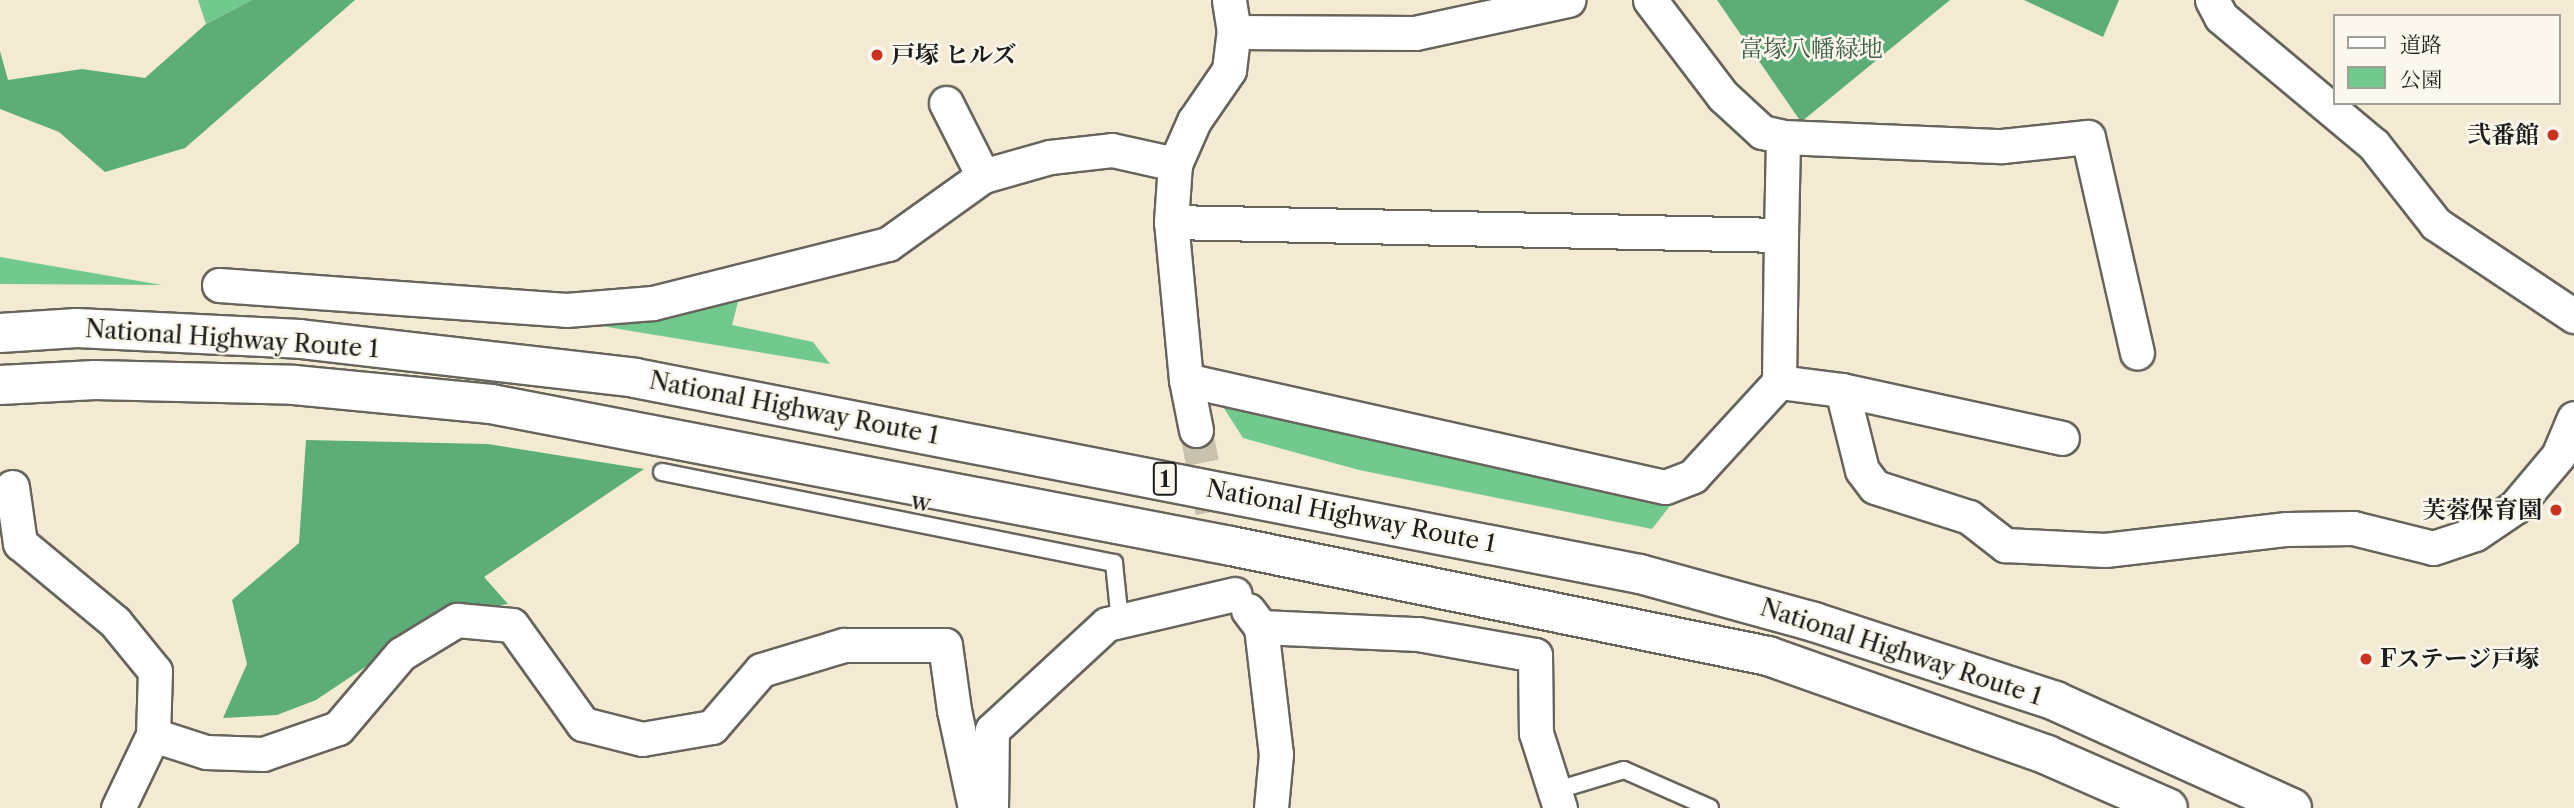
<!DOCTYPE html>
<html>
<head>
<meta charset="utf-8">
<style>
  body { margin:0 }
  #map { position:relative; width:2574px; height:808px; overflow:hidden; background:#f3ead3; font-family:"Libre Caslon Text","Noto Serif JP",serif }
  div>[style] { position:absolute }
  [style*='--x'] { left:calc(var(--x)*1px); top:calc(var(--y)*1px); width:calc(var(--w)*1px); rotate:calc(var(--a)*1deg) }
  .green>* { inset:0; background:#72c98d }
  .forest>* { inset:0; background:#5dad78 }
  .street-tunnel>* { height:33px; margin-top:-16.5px; transform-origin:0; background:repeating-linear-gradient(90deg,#c8c1ae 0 33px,transparent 0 50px) }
  .roads { filter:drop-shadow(2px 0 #67645c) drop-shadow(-2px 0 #67645c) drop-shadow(0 2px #67645c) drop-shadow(0 -2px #67645c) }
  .lane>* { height:16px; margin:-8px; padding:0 8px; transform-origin:8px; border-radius:8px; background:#fff }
  .street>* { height:33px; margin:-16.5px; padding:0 16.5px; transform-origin:16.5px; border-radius:16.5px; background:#fff }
  .highway>* { height:38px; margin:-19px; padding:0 19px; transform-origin:19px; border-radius:19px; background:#fff }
  .dots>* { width:19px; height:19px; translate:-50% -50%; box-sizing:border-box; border:4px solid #fbf7ec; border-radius:50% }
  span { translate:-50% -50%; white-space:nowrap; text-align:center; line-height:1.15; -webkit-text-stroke:5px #fbf7ec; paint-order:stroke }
  .shield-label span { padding:2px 5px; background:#fbf7ec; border:2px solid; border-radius:5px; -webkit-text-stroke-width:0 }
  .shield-label { font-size:23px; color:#1c1c1c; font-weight:700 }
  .park-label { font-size:24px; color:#3e6149 }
  .poi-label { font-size:24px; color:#1c1c1c; font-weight:700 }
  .left { translate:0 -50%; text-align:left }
  .right { translate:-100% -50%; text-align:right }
  .street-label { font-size:24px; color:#1c1c1c }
  .legend { position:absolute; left:2333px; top:14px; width:228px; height:91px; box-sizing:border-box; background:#fbf7ec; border:2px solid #a29f99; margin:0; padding:9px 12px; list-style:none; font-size:21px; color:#1c1c1c }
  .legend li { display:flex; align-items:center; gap:14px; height:35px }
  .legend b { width:35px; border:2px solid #a29f99 }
</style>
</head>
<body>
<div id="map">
  <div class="green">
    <div style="clip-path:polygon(198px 0,252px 0,206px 24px)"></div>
    <div style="clip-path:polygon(0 257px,162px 285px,0 284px)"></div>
    <div style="clip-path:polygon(741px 290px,732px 325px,813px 342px,830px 364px,577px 322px)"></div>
    <div style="clip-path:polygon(1218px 399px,1673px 502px,1652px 529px,1359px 470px,1243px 438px)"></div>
  </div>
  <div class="forest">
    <div style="clip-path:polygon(252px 0,355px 0,185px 148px,105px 172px,59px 132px,0 109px,0 51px,8px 80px,82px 69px,145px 78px,206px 24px)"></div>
    <div style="clip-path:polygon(1717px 0,1950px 0,1801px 122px)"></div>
    <div style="clip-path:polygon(2024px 0,2119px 0,2103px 37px)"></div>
    <div style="clip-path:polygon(306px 440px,488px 444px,644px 469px,484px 577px,508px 604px,443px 615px,316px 700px,277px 715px,223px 718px,247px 664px,232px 600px,299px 543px)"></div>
  </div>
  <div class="street-tunnel">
    <div style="--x:1196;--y:430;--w:149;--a:78.8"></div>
  </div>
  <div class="roads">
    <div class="lane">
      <div style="--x:662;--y:472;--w:461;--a:11.4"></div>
      <div style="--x:1114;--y:563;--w:58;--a:84.1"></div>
      <div style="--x:1554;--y:791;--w:73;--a:-16.7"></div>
      <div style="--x:1624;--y:770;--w:94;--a:23.8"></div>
    </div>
    <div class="street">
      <div style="--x:1650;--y:0;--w:121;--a:52.8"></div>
      <div style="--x:1723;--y:96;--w:53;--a:42.7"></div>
      <div style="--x:1762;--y:132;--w:22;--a:13"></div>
      <div style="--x:2212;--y:0;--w:19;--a:62"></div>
      <div style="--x:2221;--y:17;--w:199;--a:39.9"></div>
      <div style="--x:2374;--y:145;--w:100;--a:51.9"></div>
      <div style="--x:2436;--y:224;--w:166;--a:33.7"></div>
      <div style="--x:1234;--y:32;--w:181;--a:0.3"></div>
      <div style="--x:1415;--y:33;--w:157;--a:-12.2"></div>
      <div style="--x:946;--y:103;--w:82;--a:63.1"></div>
      <div style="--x:1171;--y:222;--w:610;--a:1.22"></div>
      <div style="--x:1781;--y:235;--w:98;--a:-88.8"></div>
      <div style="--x:1783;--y:137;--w:219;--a:2.4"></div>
      <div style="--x:2002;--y:146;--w:86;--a:-6"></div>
      <div style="--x:2088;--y:137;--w:221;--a:77.2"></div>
      <div style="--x:219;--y:285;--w:348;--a:4.1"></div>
      <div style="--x:566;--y:310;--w:87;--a:-4.6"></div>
      <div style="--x:653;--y:303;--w:242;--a:-14.1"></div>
      <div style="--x:888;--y:244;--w:117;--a:-35.6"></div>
      <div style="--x:983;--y:176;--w:70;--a:-15.8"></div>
      <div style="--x:1050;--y:157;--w:62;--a:-6.4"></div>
      <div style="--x:1112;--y:150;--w:65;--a:12.5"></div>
      <div style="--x:1186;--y:380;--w:491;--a:12.6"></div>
      <div style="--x:1665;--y:487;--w:30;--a:-21"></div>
      <div style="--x:1693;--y:476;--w:127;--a:-47.5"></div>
      <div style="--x:1779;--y:382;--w:64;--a:7.2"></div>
      <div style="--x:1842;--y:390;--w:225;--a:12.3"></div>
      <div style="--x:1779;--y:382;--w:147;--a:-89.2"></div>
      <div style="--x:1842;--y:390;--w:82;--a:76"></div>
      <div style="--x:1862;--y:470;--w:21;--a:53"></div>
      <div style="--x:1875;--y:487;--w:99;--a:17.7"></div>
      <div style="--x:1969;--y:517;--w:46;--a:37.9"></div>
      <div style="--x:2005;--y:545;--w:100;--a:2.9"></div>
      <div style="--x:2105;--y:550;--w:183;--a:-6.6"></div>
      <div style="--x:2287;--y:529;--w:66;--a:-0.9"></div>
      <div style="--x:2353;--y:528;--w:82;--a:14"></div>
      <div style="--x:2433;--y:548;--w:44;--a:-18.4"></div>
      <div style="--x:2475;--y:534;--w:48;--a:-34"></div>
      <div style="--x:2515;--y:507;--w:67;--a:-49.9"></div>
      <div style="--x:2558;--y:456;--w:41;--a:-67.2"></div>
      <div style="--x:1196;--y:430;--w:51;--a:-101.3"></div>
      <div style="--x:1186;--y:380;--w:159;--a:-95.4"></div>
      <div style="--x:1171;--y:222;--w:58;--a:-86.1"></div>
      <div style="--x:1175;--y:164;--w:47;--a:-66.2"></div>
      <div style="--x:1194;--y:121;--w:62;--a:-55.5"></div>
      <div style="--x:1229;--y:70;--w:38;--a:-83"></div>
      <div style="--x:1234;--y:32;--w:32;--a:-99"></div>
      <div style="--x:12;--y:487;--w:57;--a:81.9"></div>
      <div style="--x:20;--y:543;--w:124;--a:39.7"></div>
      <div style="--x:115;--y:622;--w:63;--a:50.8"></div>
      <div style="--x:155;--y:671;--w:64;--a:91.8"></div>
      <div style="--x:153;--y:735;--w:81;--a:115.6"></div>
      <div style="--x:1248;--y:610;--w:21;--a:53"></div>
      <div style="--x:1261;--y:627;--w:128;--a:83.3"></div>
      <div style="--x:1276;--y:754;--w:54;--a:95.3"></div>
      <div style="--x:1261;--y:627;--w:157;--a:2.6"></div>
      <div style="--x:1418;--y:634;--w:119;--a:10.2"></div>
      <div style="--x:1535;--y:655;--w:78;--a:89.3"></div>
      <div style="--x:1536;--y:733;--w:79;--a:72.3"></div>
      <div style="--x:153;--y:735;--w:56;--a:17.8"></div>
      <div style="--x:206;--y:752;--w:57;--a:2"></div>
      <div style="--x:263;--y:754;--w:79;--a:-19.1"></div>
      <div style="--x:338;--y:728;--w:97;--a:-49.6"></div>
      <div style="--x:401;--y:654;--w:66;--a:-31.3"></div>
      <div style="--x:457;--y:620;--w:55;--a:5.2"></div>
      <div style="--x:512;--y:625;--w:122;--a:54.4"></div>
      <div style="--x:583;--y:724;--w:61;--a:14.3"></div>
      <div style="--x:642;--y:739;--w:71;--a:-9.7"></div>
      <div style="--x:712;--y:727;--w:75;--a:-49.3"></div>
      <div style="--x:761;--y:670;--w:87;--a:-16.8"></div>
      <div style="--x:844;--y:645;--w:101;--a:0"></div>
      <div style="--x:945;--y:645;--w:66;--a:82.1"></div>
      <div style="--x:954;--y:710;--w:100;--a:77.9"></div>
      <div style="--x:991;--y:808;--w:78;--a:-89.3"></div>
      <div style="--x:992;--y:730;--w:156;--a:-42.7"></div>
      <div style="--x:1107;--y:624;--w:131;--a:-13.2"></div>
    </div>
    <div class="highway">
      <div style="--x:0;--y:333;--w:77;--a:-3.7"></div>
      <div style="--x:77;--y:328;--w:223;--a:2.8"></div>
      <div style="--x:300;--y:339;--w:337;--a:6.6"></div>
      <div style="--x:635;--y:378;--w:1024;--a:11.04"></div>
      <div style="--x:1640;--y:574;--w:180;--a:15.4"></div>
      <div style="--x:1814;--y:622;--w:254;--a:18.1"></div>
      <div style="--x:2055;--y:701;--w:260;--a:24.3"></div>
      <div style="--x:0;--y:385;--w:95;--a:-3"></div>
      <div style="--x:95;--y:380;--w:199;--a:1.4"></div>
      <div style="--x:294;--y:385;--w:198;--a:5.5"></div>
      <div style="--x:491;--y:404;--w:754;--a:10.86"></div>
      <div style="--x:1231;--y:546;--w:548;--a:11.58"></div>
      <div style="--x:1768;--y:656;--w:296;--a:19.5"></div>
      <div style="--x:2047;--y:755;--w:132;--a:23.7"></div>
    </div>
  </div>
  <div class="dots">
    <div style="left:877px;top:55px;background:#c8321e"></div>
    <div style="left:2553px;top:135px;background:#c8321e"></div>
    <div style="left:2556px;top:510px;background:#c8321e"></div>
    <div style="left:2366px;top:659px;background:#c8321e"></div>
  </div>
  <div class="shield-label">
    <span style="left:1165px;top:479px">1</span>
  </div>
  <div class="park-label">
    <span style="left:1811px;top:49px">富塚八幡緑地</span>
  </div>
  <div class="poi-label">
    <span class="left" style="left:891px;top:55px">戸塚 ヒルズ</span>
    <span class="right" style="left:2539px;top:135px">弐番館</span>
    <span class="right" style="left:2542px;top:510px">芙蓉保育園</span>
    <span class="left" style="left:2380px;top:659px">Fステージ戸塚</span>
  </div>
  <div class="street-label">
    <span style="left:232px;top:339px;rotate:4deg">National Highway Route 1</span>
    <span style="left:794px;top:408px;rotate:11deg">National Highway Route 1</span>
    <span style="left:921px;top:502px;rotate:11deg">w</span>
    <span style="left:1351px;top:516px;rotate:11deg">National Highway Route 1</span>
    <span style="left:1901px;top:652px;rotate:18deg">National Highway Route 1</span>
  </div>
  <ul class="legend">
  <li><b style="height:9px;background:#fff"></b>道路</li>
  <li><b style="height:19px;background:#72c98d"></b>公園</li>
  </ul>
</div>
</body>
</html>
